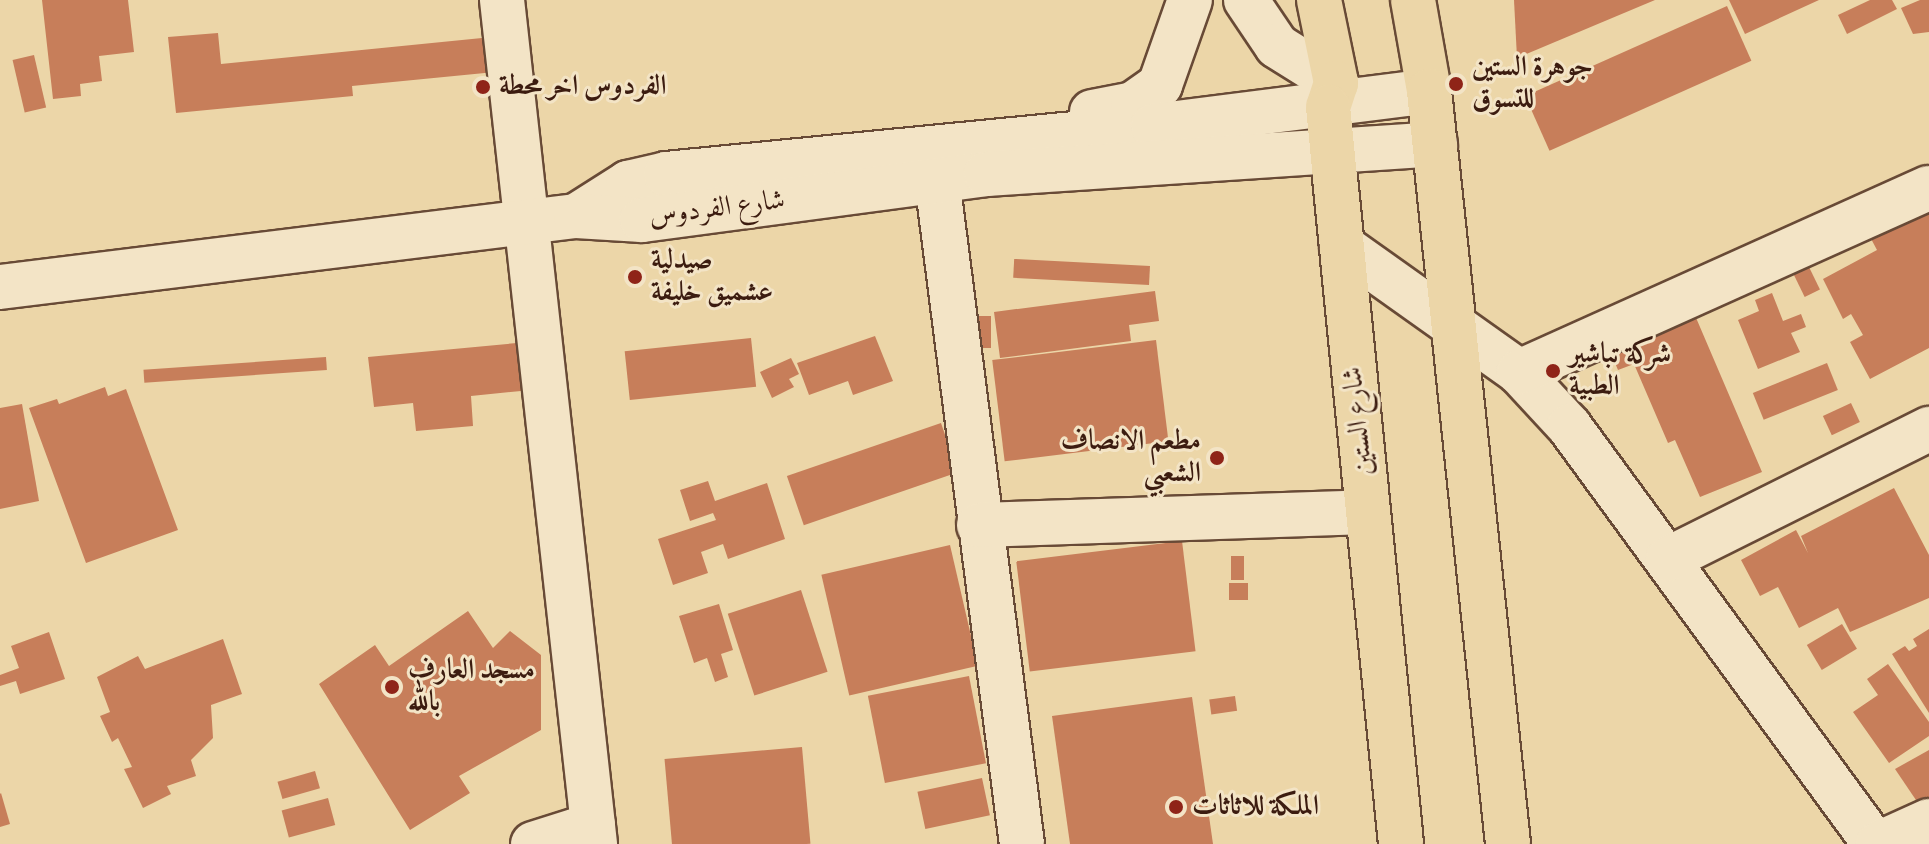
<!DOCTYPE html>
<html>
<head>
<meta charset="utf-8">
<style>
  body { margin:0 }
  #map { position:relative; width:1929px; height:844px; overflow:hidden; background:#ecd6a8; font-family:Vollkorn,Amiri,serif }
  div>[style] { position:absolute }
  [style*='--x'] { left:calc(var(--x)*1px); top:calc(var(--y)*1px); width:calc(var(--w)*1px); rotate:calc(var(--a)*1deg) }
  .building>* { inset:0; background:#c77e5a; transform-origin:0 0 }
  .roads { filter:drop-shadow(2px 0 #684a36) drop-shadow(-2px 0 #684a36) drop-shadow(0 2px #684a36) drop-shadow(0 -2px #684a36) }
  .minor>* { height:44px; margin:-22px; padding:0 22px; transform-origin:22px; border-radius:22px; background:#f3e4c6 }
  .major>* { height:44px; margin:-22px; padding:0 22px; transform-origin:22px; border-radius:22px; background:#ecd6a8 }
  .dots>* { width:22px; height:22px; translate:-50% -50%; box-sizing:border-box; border:4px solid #f3e4c6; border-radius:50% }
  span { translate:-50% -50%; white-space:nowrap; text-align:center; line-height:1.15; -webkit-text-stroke:6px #f3e4c6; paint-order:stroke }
  .poi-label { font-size:28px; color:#3c1c10; font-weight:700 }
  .left { translate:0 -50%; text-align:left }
  .right { translate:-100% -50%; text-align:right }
  .street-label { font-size:28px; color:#3c1c10 }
</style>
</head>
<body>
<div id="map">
  <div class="building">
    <div style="clip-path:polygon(42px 0,128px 0,134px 52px,99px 56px,102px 81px,80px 84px,81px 96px,53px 99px)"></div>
    <div style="clip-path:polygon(1514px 0,1655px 0,1517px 58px)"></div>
    <div style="clip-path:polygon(1729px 0,1819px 0,1745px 34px)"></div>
    <div style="clip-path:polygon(1870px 0,1892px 0,1897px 9px,1847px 34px,1838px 15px)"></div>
    <div style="clip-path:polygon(1920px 0,1929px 0,1929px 32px,1913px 34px,1901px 8px)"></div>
    <div style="left:1727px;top:6px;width:60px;height:221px;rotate:66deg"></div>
    <div style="clip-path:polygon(218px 33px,221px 64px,492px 37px,495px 72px,352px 86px,353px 96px,176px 113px,168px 37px)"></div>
    <div style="left:34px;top:55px;width:54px;height:22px;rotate:77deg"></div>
    <div style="clip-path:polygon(1929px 204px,1929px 348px,1870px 379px,1850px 342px,1863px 335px,1851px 314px,1843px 319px,1823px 279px,1877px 250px,1869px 235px)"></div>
    <div style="left:1150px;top:266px;width:19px;height:136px;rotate:93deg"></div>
    <div style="left:1809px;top:267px;width:25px;height:17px;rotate:64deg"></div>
    <div style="clip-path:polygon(1155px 291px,1159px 321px,1129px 325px,1131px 341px,1000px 358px,994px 312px)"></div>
    <div style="clip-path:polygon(1772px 293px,1783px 321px,1801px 314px,1806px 327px,1791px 333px,1800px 352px,1758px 369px,1738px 320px,1759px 311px,1755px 300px)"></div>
    <div style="clip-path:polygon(1688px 299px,1762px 472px,1700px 497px,1675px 440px,1668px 443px,1634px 364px,1618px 370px,1610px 351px)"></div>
    <div style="left:976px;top:316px;width:15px;height:32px"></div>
    <div style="clip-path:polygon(875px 336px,893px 381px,853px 395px,848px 381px,809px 395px,797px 363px)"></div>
    <div style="left:751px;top:338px;width:49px;height:127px;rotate:84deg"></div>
    <div style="left:1156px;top:340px;width:102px;height:165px;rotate:83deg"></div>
    <div style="clip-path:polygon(517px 343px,521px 391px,471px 396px,473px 426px,416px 431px,413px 403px,374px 407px,368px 357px)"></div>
    <div style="left:326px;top:357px;width:13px;height:183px;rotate:86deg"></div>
    <div style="clip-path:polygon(791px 358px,799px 374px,789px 379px,794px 387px,772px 398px,760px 372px)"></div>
    <div style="left:1827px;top:363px;width:29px;height:80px;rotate:68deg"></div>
    <div style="clip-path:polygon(105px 387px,108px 396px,126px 389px,178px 530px,86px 563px,29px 408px,57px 399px,59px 404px)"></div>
    <div style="left:1851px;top:403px;width:21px;height:31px;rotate:65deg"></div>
    <div style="clip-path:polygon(22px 404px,39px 501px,0 509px,0 408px)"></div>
    <div style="left:941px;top:423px;width:52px;height:163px;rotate:71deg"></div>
    <div style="clip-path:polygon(708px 481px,715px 501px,767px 483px,785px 539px,728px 559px,723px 544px,701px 552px,708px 573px,673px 585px,658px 539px,716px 520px,713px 513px,690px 521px,680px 490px)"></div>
    <div style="clip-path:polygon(1894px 488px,1929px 555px,1929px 598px,1850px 632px,1838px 608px,1799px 628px,1778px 587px,1760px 596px,1741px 560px,1796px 530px,1808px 553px,1801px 536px)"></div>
    <div style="left:1182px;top:541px;width:111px;height:167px;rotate:83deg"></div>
    <div style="left:950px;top:545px;width:124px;height:132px;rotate:77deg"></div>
    <div style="left:1231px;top:556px;width:13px;height:24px"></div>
    <div style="left:1229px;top:583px;width:19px;height:17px"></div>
    <div style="left:801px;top:590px;width:86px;height:77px;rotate:72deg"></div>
    <div style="clip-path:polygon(719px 604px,733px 650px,721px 654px,728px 677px,715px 682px,707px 658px,694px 663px,679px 616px)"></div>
    <div style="clip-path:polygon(468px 611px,493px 648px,510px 631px,541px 655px,541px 730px,459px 776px,470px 793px,410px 830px,319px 684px,375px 645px,389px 666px)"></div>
    <div style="left:1842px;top:624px;width:29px;height:41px;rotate:59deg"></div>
    <div style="clip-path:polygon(1929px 629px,1929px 713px,1892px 654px,1905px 646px,1909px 651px,1917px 646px,1913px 639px)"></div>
    <div style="clip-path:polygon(49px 632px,65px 679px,20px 694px,16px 681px,0 686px,0 675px,19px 668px,11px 646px)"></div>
    <div style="clip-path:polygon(223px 639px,242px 694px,211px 705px,213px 738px,191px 760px,196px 776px,167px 786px,171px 794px,143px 808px,124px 769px,132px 767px,118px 738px,112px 742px,100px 716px,110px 712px,97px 677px,138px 656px,145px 669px)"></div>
    <div style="clip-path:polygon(1888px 664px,1929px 722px,1929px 736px,1889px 763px,1853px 712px,1878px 695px,1867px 679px)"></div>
    <div style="left:969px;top:676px;width:89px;height:103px;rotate:79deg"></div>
    <div style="left:1235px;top:696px;width:15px;height:26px;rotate:82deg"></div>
    <div style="clip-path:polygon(1192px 697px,1213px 844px,1070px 844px,1052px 716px)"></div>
    <div style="left:802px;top:747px;width:97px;height:138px;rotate:85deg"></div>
    <div style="clip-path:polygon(1929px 750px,1929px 799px,1920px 806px,1895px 769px)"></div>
    <div style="left:315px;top:771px;width:18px;height:39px;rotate:74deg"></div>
    <div style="left:982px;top:778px;width:38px;height:66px;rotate:78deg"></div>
    <div style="clip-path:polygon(1px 793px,10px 824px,0 827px,0 794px)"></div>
    <div style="left:328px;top:798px;width:28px;height:48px;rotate:75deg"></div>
  </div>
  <div class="roads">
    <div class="minor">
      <div style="--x:502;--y:0;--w:849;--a:83.71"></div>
      <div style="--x:1246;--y:0;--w:55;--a:56"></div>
      <div style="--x:1277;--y:46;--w:70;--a:32.1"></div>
      <div style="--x:1092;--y:112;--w:42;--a:-11"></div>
      <div style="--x:1133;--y:104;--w:33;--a:-35"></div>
      <div style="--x:1160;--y:85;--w:90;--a:-70.6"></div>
      <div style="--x:937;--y:180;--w:669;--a:82.71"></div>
      <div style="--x:576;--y:216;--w:62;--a:-32.4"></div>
      <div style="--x:628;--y:183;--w:39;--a:-13"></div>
      <div style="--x:666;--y:174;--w:489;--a:-5.6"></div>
      <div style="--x:1153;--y:126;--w:278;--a:-7.2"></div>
      <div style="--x:1342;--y:246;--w:217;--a:35.4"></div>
      <div style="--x:1519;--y:372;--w:74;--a:47.2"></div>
      <div style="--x:1569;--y:426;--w:518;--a:53.79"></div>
      <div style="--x:0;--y:287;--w:580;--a:-7.03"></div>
      <div style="--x:576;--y:216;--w:66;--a:3.5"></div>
      <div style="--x:642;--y:220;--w:347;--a:-7.6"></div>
      <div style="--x:986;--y:174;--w:450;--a:-3.8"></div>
      <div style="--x:1519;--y:372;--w:449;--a:-24.2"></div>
      <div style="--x:979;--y:525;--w:389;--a:-1.9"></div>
      <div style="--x:1668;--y:559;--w:292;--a:-26.5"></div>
      <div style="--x:533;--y:844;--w:63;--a:-17.6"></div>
      <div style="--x:1878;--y:844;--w:56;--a:-24.3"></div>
    </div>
    <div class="major">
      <div style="--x:1319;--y:0;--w:85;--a:78.4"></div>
      <div style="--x:1336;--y:83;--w:25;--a:108"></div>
      <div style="--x:1328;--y:107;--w:741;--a:84.34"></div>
      <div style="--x:1413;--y:0;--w:92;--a:80"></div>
      <div style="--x:1429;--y:91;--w:757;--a:84.01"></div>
    </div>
  </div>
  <div class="dots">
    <div style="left:1456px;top:84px;background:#8f2418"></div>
    <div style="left:483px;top:87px;background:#8f2418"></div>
    <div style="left:635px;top:277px;background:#8f2418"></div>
    <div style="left:1553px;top:371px;background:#8f2418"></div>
    <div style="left:1217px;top:458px;background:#8f2418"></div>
    <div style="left:392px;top:687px;background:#8f2418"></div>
    <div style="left:1176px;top:807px;background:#8f2418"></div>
  </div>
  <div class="poi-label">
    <span class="left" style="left:1472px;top:84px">جوهرة الستين<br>للتسوق</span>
    <span class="left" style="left:499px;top:87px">الفردوس اخر محطة</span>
    <span class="left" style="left:651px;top:277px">صيدلية<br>عشميق خليفة</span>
    <span class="left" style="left:1569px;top:371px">شركة تباشير<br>الطبية</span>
    <span class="right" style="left:1201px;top:458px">مطعم الانصاف<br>الشعبي</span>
    <span class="left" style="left:408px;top:687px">مسجد العارف<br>بالله</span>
    <span class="left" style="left:1192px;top:807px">الملكة للاثاثات</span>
  </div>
  <div class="street-label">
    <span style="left:717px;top:209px;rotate:-7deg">شارع الفردوس</span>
    <span style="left:1359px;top:421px;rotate:-96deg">شارع الستين</span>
  </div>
</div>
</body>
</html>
